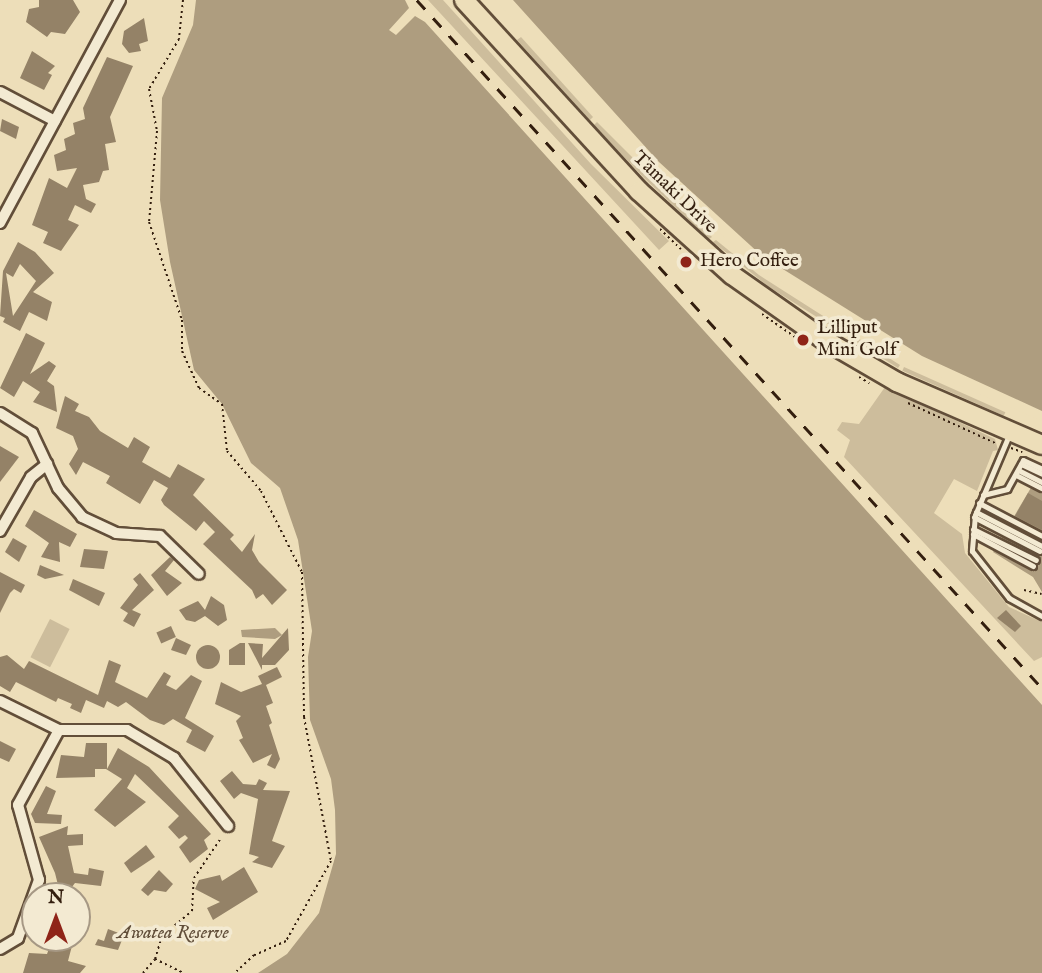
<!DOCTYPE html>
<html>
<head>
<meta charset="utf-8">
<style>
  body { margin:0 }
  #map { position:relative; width:1042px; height:973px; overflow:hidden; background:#eddeb9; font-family:"IM FELL English",serif }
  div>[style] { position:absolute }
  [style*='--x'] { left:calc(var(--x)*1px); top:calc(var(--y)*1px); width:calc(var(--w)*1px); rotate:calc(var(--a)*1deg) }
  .green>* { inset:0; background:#cdbd9c; transform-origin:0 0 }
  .water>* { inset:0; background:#ae9d7f }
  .pier>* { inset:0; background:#eddeb9 }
  .building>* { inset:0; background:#948267; transform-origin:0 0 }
  .round { border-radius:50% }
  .path>* { height:2px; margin-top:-1px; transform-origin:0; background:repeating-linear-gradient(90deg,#331e0e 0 2px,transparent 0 5.5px) }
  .roads { filter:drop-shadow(2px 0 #624e39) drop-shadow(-2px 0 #624e39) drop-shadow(0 2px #624e39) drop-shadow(0 -2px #624e39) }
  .lane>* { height:5px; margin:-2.5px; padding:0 2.5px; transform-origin:2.5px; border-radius:2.5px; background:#f3ead2 }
  .street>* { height:10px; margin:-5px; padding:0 5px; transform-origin:5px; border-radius:5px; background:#f3ead2 }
  .primary>* { height:18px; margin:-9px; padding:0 9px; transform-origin:9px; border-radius:9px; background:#eddeb9 }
  .rail>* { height:2.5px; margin-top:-1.25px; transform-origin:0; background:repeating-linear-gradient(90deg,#331e0e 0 12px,transparent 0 24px) }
  .dots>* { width:19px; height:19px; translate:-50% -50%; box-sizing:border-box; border:4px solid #f3ead2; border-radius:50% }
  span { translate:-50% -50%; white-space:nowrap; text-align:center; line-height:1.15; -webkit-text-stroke:7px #f3ead2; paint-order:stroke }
  .street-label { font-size:19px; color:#331e0e }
  .poi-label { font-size:19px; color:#331e0e }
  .left { translate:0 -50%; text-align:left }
  .park-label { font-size:19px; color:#614e39; font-style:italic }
  .north { position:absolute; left:21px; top:882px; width:70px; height:70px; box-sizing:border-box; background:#f3ead2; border:2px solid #a69884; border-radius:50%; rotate:0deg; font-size:19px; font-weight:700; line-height:28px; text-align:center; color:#331e0e }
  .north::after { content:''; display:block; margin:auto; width:24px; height:32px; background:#8f2418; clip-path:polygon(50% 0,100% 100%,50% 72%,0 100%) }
</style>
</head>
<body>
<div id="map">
  <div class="green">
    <div style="clip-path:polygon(428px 0,443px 0,591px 164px,669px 241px,659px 250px)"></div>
    <div style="clip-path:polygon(521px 37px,593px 117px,590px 120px,517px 40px)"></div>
    <div style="clip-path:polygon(597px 122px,712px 237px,709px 239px,644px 178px,594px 125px)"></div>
    <div style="clip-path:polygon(716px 240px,759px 275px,900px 365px,898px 368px,769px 287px,713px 242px)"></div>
    <div style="left:904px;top:367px;width:111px;height:4px;rotate:24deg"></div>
    <div style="clip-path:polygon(885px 387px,995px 439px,998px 450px,993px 451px,977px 491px,954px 479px,934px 513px,962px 534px,965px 553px,1009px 607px,1042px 622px,1042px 657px,1034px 661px,844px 457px,850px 440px,837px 430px,842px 422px,859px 424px)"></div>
    <div style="left:50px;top:619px;width:22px;height:43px;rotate:27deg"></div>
  </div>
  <div class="water">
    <div style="clip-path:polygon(196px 0,405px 0,409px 8px,389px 30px,396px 35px,415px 16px,425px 22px,1042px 705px,1042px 973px,258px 973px,287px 954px,319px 913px,336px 854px,335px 810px,331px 779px,310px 720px,308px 657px,312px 631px,298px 540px,280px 488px,251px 463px,222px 404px,194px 370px,170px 262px,160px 200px,162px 98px,193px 25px)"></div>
    <div style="clip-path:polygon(499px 0,1042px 0,1042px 418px,875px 339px,693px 207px)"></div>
    <div style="clip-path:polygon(1042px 469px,1042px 592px,1033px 577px,993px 552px)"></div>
    <div style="clip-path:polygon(275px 628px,282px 635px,275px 639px,242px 637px,241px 630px)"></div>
  </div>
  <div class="pier">
    <div style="clip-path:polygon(495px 0,513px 0,659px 162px,762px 256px,922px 356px,1042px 411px,1042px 421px,936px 375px,873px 342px,758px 266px,691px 209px)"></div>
  </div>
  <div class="building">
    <div style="clip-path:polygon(39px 0,73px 0,80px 12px,65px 34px,51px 32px,47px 37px,26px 22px,29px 9px,39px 7px)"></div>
    <div style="clip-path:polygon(144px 18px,148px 41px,139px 44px,141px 51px,129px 53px,122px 44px,124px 31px)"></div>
    <div style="clip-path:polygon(32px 51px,55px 66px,48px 73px,52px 75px,44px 90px,20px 78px)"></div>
    <div style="clip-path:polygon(107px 57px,133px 66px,110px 117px,116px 142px,105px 144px,109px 170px,103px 171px,99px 182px,83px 185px,86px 199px,96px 204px,91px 213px,75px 205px,68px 220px,79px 225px,61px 251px,43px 243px,48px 232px,32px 225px,49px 178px,67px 188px,77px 168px,57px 171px,54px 155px,66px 150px,64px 139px,75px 134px,73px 123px,85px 119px,83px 108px)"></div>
    <div style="clip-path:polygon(2px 119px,19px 127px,16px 139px,0 131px)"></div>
    <div style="clip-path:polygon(evenodd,18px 242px,35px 252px,54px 273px,33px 292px,52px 302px,47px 321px,29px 312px,20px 331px,3px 322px,5px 318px,0 316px,3px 271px,18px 242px,20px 264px,36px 281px,13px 316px,6px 273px,13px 277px,20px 264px)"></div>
    <div style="clip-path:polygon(26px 333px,45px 343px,30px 374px,49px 361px,56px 366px,47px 381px,54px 386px,57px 412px,33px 402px,40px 392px,23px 381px,14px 397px,0 388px)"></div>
    <div style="clip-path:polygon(65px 396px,79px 404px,75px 411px,89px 417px,100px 431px,128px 448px,134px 437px,150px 447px,142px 462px,170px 478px,178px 464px,205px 479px,193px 495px,234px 535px,230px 539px,242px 552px,255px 534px,252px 550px,259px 562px,287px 590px,272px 605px,263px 594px,256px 599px,252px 590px,203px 544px,215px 532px,204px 521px,196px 531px,164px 505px,161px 500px,168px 488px,154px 480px,140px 504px,106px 483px,110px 476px,83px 462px,76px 475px,69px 464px,78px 449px,73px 436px,56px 428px)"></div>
    <div style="clip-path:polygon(0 446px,19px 457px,0 482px)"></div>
    <div style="clip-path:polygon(1028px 493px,1042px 501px,1042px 530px,1015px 516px)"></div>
    <div style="clip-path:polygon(34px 510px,77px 534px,70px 547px,59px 542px,60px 562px,41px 557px,49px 543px,25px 526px)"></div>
    <div style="clip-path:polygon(13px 538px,27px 546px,19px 562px,5px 552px)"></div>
    <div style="clip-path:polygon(84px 549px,108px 551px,104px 569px,80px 567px)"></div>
    <div style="clip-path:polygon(170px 557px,174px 560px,165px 571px,182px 583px,167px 596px,151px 575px)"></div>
    <div style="clip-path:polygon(40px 565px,64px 575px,45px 579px,37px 575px)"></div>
    <div style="clip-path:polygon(0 572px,25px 585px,21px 593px,14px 589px,10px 593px,0 613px)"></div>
    <div style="clip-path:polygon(140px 573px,154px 590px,132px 610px,141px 614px,134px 627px,123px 621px,128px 613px,120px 608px,138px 585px,133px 579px)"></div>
    <div style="clip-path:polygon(73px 579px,105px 593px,99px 606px,69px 590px)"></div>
    <div style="clip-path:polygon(211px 596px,224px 605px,227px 620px,218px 626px,205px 616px,195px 622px,186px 620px,179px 610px,198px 601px,205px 610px)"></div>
    <div style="clip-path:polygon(1006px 610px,1021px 626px,1015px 632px,997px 618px)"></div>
    <div style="left:171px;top:626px;width:12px;height:16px;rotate:66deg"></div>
    <div style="clip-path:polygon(288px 628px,289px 650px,275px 665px,262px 665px,262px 670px,248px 643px,263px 644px,262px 658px)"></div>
    <div style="clip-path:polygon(176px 638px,191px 645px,186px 655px,171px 650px)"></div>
    <div style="clip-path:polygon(240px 643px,245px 643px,245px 665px,229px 665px,229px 650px)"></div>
    <div class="round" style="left:196px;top:645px;width:24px;height:24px"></div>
    <div style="clip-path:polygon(7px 655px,24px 669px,29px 661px,98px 695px,109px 660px,121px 665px,115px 682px,147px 698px,164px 672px,171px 676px,166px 685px,176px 690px,191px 675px,202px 681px,185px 718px,214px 736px,205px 752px,186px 742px,192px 730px,173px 719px,164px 725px,150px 720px,126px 702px,118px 707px,107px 701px,104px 708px,86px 700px,81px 713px,70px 708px,72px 704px,58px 698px,56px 702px,16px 682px,10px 692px,0 686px,0 657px)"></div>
    <div style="clip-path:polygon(277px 667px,282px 677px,266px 685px,273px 703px,266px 706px,272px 723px,269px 725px,280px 759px,275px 769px,267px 765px,272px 754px,253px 763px,239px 740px,243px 738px,236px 721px,241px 716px,215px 704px,221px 682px,241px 692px,262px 684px,258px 676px)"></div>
    <div style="clip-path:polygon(0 741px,16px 749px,9px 762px,0 758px)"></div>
    <div style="clip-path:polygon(86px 743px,107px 743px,107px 769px,118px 748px,149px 767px,211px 834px,204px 840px,208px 849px,190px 863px,179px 847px,188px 838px,185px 835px,179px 839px,168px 827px,179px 816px,135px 774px,127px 788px,146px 802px,115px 827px,94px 810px,122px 779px,106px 769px,95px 769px,95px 777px,56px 778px,61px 755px,84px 757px)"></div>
    <div style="clip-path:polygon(232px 771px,243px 784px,256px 785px,259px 779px,267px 783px,263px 790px,290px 791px,272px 841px,285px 846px,272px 868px,252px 862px,259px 857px,249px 854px,258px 799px,241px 793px,234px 799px,220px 781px)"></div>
    <div style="clip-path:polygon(46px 786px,56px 791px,47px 814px,62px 815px,61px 824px,35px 823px,31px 814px)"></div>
    <div style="clip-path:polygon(68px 826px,67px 835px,83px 834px,83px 845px,68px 846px,74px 873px,88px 875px,89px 868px,104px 871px,101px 886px,75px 883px,65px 896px,53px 896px,58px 885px,55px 873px,39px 837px)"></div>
    <div style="clip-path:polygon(146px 845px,155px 857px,131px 873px,124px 863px)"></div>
    <div style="clip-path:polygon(244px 867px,258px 892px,213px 920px,207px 908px,220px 902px,195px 889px,199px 880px,220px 875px,222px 881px)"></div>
    <div style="clip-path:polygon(159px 870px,173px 884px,166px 892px,154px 890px,148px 896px,141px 890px)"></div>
    <div style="clip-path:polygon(108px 929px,124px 935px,118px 950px,95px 945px,98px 939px,104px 941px)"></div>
    <div style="clip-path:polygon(53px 938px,73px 942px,68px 961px,86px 966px,80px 973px,23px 973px,29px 953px,47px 954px)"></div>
  </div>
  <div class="path">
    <div style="--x:183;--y:0;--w:39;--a:96"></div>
    <div style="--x:179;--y:39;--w:58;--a:121"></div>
    <div style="--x:149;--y:89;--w:43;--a:79.2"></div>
    <div style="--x:157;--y:131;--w:91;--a:95"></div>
    <div style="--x:149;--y:222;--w:103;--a:71.4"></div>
    <div style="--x:182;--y:320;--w:31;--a:90"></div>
    <div style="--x:182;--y:351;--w:41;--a:65.3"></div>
    <div style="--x:199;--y:388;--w:28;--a:35"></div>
    <div style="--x:222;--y:404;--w:47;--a:83.9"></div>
    <div style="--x:227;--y:451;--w:52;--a:49.6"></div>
    <div style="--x:261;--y:491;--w:91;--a:63.2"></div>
    <div style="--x:302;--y:572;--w:145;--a:89.2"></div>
    <div style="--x:304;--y:717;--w:147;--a:79.4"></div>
    <div style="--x:331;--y:861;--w:92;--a:119.4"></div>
    <div style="--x:286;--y:941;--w:35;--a:156"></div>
    <div style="--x:254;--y:955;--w:26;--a:137"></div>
    <div style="--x:660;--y:229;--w:29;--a:44"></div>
    <div style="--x:762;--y:314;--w:40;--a:34.9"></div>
    <div style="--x:859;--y:377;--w:12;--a:31"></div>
    <div style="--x:908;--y:403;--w:96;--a:24.7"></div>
    <div style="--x:1011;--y:448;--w:12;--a:20"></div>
    <div style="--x:1024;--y:590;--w:18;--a:13"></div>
    <div style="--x:155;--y:959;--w:24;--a:-73"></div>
    <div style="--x:162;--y:936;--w:39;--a:-40"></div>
    <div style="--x:192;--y:911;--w:33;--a:-87"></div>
    <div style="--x:194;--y:878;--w:48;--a:-56"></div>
    <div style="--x:143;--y:973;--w:18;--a:-49"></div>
    <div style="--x:155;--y:959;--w:32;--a:26"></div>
  </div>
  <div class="roads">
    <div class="lane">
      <div style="--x:1009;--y:435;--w:87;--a:113"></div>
      <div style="--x:975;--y:515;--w:36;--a:95"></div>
      <div style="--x:972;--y:551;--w:60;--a:51.8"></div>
      <div style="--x:1009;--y:598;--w:38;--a:29"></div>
      <div style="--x:1021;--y:464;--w:23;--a:25"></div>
      <div style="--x:1018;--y:470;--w:27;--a:27"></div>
      <div style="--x:1016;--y:475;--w:29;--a:27"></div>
      <div style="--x:983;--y:495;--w:25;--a:-14"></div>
      <div style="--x:1007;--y:489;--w:33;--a:-61"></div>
      <div style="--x:1023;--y:460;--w:21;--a:25"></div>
      <div style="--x:979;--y:503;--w:71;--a:27.6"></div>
      <div style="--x:976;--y:512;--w:74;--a:27.3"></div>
      <div style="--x:974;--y:517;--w:74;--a:27.3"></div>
      <div style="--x:973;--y:529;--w:70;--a:26.2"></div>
      <div style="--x:973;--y:534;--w:68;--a:28.1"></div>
    </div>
    <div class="street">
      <div style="--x:0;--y:92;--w:62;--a:27.8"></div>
      <div style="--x:0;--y:223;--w:253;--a:-61.7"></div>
      <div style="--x:0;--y:413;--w:38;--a:32"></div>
      <div style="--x:32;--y:433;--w:61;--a:64.7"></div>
      <div style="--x:58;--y:488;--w:38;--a:50"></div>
      <div style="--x:82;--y:517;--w:38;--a:25"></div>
      <div style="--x:116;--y:533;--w:44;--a:3.9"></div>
      <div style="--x:160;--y:536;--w:54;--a:44.3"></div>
      <div style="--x:0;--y:531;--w:62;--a:-60.1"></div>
      <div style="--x:31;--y:477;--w:21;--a:-39"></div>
      <div style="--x:0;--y:701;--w:66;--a:26.2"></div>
      <div style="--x:59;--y:730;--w:68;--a:0"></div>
      <div style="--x:127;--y:730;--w:55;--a:30.8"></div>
      <div style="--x:174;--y:758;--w:87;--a:51.5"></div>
      <div style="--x:0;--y:949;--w:21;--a:-31"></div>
      <div style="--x:18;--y:938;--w:62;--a:-70.1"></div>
      <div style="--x:39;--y:880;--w:78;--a:-105.6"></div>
      <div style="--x:18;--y:805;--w:85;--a:-61.3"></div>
    </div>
    <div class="primary">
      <div style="--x:464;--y:0;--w:259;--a:47.5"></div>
      <div style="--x:639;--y:191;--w:125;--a:42.1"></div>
      <div style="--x:732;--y:275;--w:111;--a:35.1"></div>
      <div style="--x:823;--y:339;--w:86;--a:30.2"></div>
      <div style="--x:897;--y:382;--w:158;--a:23.5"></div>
    </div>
  </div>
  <div class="rail">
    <div style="--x:417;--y:0;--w:929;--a:47.75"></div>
  </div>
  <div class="dots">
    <div style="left:686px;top:262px;background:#8f2418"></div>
    <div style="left:803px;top:340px;background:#8f2418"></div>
  </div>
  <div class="street-label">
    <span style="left:674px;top:193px;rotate:44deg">Tāmaki Drive</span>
  </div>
  <div class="poi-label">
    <span class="left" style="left:700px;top:262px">Hero Coffee</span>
    <span class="left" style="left:817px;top:340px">Lilliput<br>Mini Golf</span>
  </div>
  <div class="park-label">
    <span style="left:173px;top:934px">Awatea Reserve</span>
  </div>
  <div class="north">N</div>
</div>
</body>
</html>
